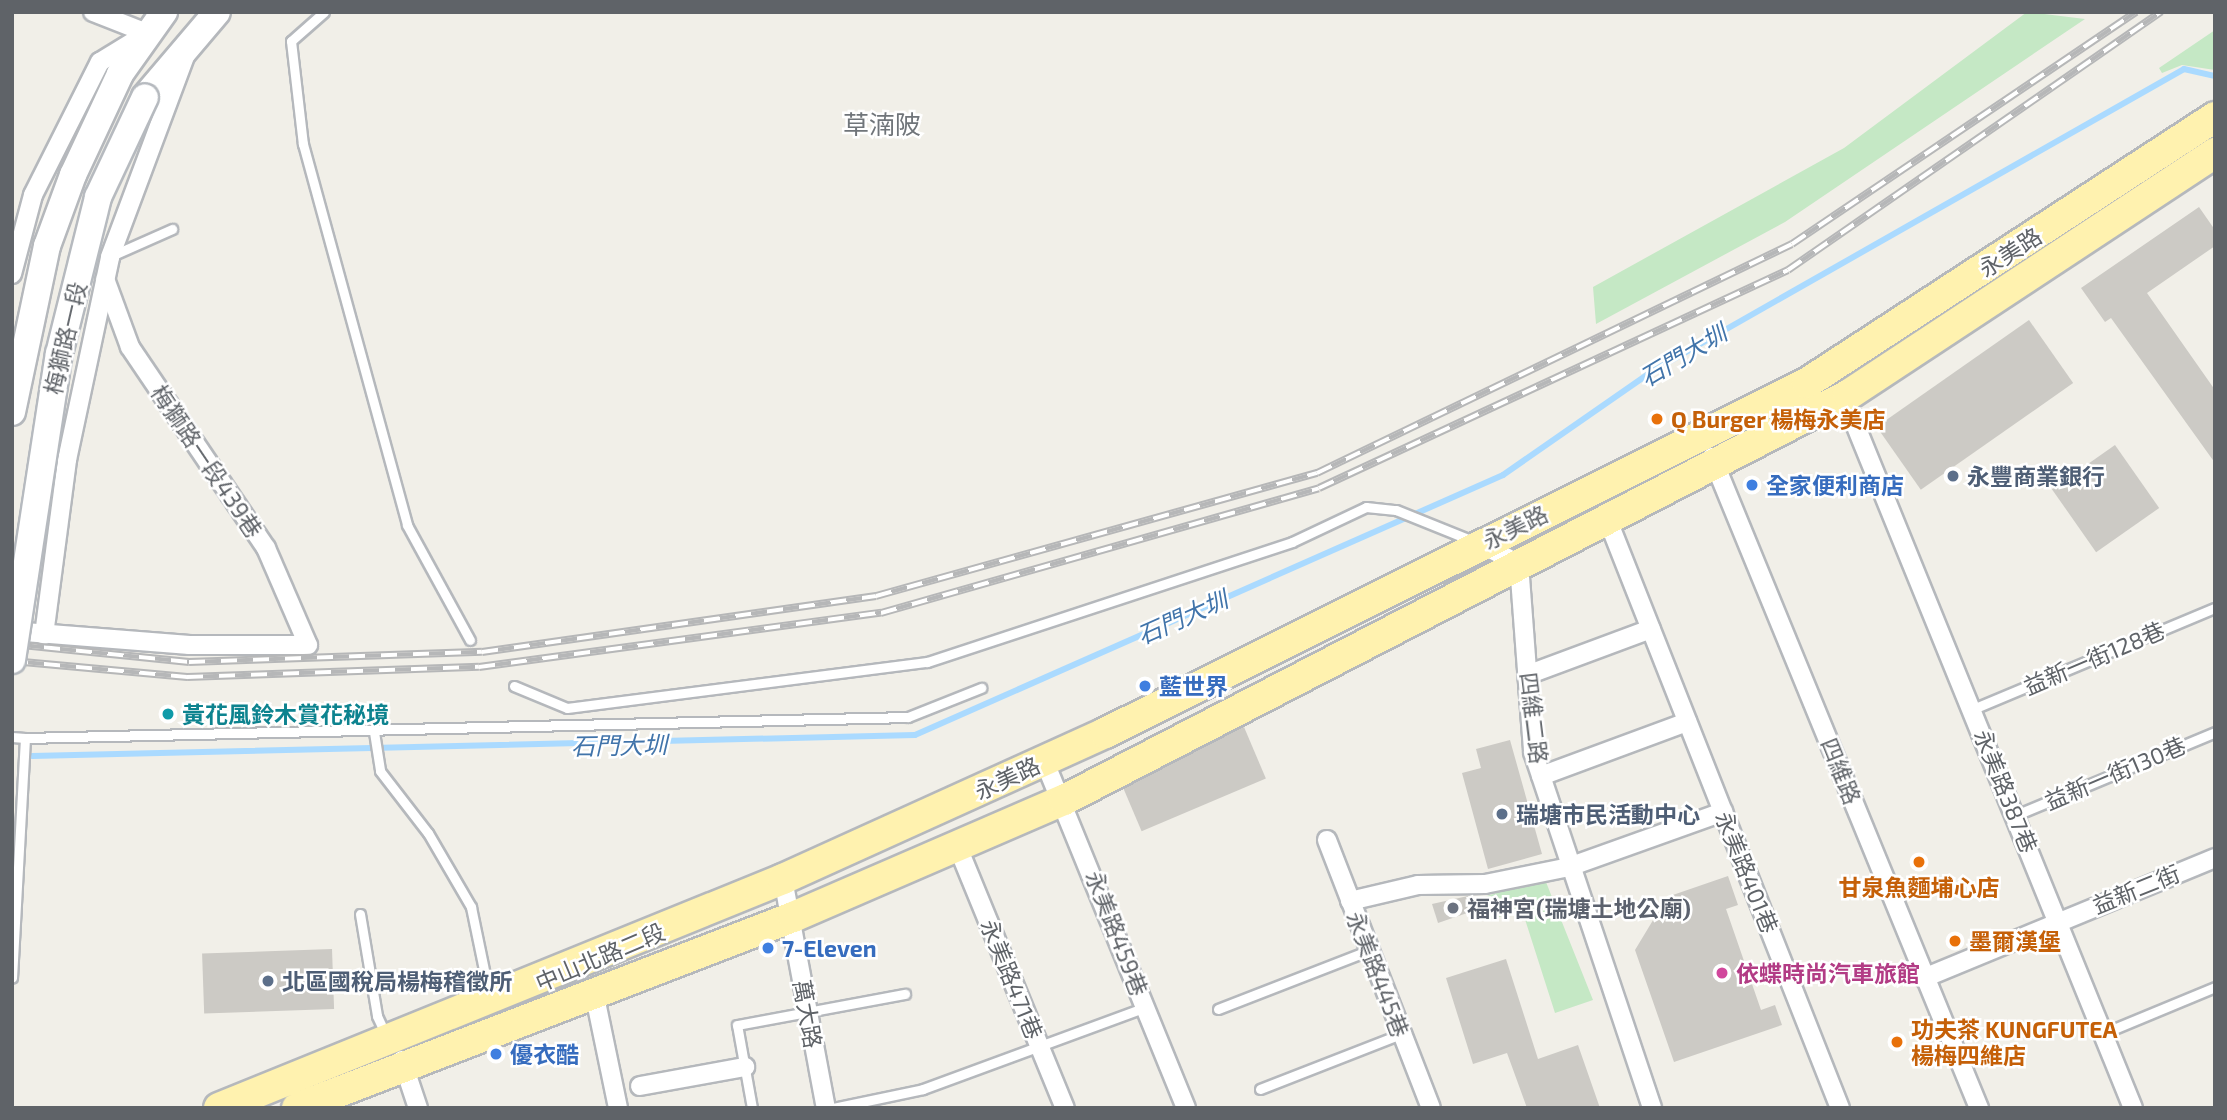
<!DOCTYPE html>
<html>
<head>
<meta charset="utf-8">
<style>
  body { margin:0 }
  #map { position:relative; width:2227px; height:1120px; overflow:hidden; background:#f1efe8; font-family:"Exo 2","Noto Sans TC",sans-serif }
  div>[style] { position:absolute }
  [style*='--x'] { left:calc(var(--x)*1px); top:calc(var(--y)*1px); width:calc(var(--w)*1px); rotate:calc(var(--a)*1deg) }
  .green>* { inset:0; background:#c5e8c5 }
  .stream>* { height:6px; margin:-3px; padding:0 3px; transform-origin:3px; border-radius:3px; background:#aadaff }
  .building>* { inset:0; background:#cccac5; transform-origin:0 0 }
  .roads { filter:drop-shadow(2px 0 #b5b8bc) drop-shadow(-2px 0 #b5b8bc) drop-shadow(0 2px #b5b8bc) drop-shadow(0 -2px #b5b8bc) }
  .lane>* { height:9px; margin:-4.5px; padding:0 4.5px; transform-origin:4.5px; border-radius:4.5px; background:#fff }
  .street>* { height:18px; margin:-9px; padding:0 9px; transform-origin:9px; border-radius:9px; background:#fff }
  .secondary>* { height:26px; margin:-13px; padding:0 13px; transform-origin:13px; border-radius:13px; background:#fff }
  .primary>* { height:30px; margin:-15px; padding:0 15px; transform-origin:15px; border-radius:15px; background:#fff2af }
  .rail>* { height:8px; margin-top:-4px; transform-origin:0; background:repeating-linear-gradient(90deg,#fff 0 16px,#b6b7b8 0 32px); box-sizing:border-box; border-block:2px solid #b6b7b8 }
  .bridges { filter:drop-shadow(2px 0 #b6babf) drop-shadow(-2px 0 #b6babf) drop-shadow(0 2px #b6babf) drop-shadow(0 -2px #b6babf) }
  .secondary-bridge>* { height:26px; margin:-13px; padding:0 13px; transform-origin:13px; border-radius:13px; background:#fff }
  .dots>* { width:19px; height:19px; translate:-50% -50%; box-sizing:border-box; border:4px solid #fff; border-radius:50% }
  span { translate:-50% -50%; white-space:nowrap; text-align:center; line-height:1.15; -webkit-text-stroke:5px #fff; paint-order:stroke }
  .street-label { font-size:23px; color:#5f6368 }
  .food-label { font-size:23px; color:#c56008; font-weight:700 }
  .left { translate:0 -50%; text-align:left }
  .service-label { font-size:23px; color:#4e5e75; font-weight:700 }
  .shop-label { font-size:23px; color:#366cbe; font-weight:700 }
  .culture-label { font-size:23px; color:#0d838f; font-weight:700 }
  .worship-label { font-size:23px; color:#5b616d; font-weight:700 }
  .hotel-label { font-size:23px; color:#b23c85; font-weight:700 }
  .water-label { font-size:24px; color:#4174aa; font-style:italic }
  .quarter-label { font-size:26px; color:#70757a }
  .frame { position:absolute; inset:0; border:14px solid #5f6368; pointer-events:none }
</style>
</head>
<body>
<div id="map">
  <div class="green">
    <div style="clip-path:polygon(2027px 12px,2085px 19px,1785px 222px,1596px 324px,1593px 287px,1844px 148px)"></div>
    <div style="clip-path:polygon(2215px 30px,2215px 70px,2182px 65px,2162px 73px,2159px 68px)"></div>
    <div style="clip-path:polygon(1544px 877px,1593px 1000px,1555px 1013px,1522px 910px,1489px 920px,1484px 897px)"></div>
  </div>
  <div class="stream">
    <div style="--x:32;--y:756;--w:883;--a:-1.36"></div>
    <div style="--x:915;--y:735;--w:643;--a:-23.85"></div>
    <div style="--x:1503;--y:475;--w:180;--a:-34.8"></div>
    <div style="--x:1651;--y:372;--w:613;--a:-29.62"></div>
    <div style="--x:2184;--y:69;--w:32;--a:13"></div>
  </div>
  <div class="building">
    <div style="clip-path:polygon(2199px 207px,2215px 230px,2215px 246px,2147px 293px,2215px 390px,2215px 463px,2111px 318px,2105px 322px,2081px 288px)"></div>
    <div style="left:2029px;top:320px;width:77px;height:186px;rotate:55deg"></div>
    <div style="left:2115px;top:445px;width:77px;height:77px;rotate:55deg"></div>
    <div style="left:1244px;top:727px;width:56px;height:135px;rotate:67deg"></div>
    <div style="clip-path:polygon(1510px 740px,1542px 854px,1488px 869px,1462px 773px,1481px 768px,1476px 749px)"></div>
    <div style="clip-path:polygon(1728px 876px,1738px 905px,1726px 909px,1761px 1010px,1775px 1005px,1782px 1025px,1674px 1062px,1635px 950px,1667px 897px)"></div>
    <div style="clip-path:polygon(1468px 896px,1473px 911px,1438px 923px,1432px 904px)"></div>
    <div style="left:332px;top:949px;width:60px;height:130px;rotate:88deg"></div>
    <div style="clip-path:polygon(1506px 959px,1538px 1059px,1578px 1045px,1600px 1108px,1527px 1108px,1507px 1053px,1473px 1064px,1446px 978px)"></div>
  </div>
  <div class="roads">
    <div class="lane">
      <div style="--x:324;--y:12;--w:44;--a:138.7"></div>
      <div style="--x:291;--y:41;--w:104;--a:83.4"></div>
      <div style="--x:303;--y:144;--w:395;--a:74.7"></div>
      <div style="--x:407;--y:525;--w:131;--a:61.3"></div>
      <div style="--x:111;--y:256;--w:67;--a:-23.9"></div>
      <div style="--x:514;--y:686;--w:57;--a:22.5"></div>
      <div style="--x:567;--y:708;--w:363;--a:-7.3"></div>
      <div style="--x:927;--y:662;--w:384;--a:-18.2"></div>
      <div style="--x:1292;--y:542;--w:82;--a:-25.3"></div>
      <div style="--x:1366;--y:507;--w:30;--a:6"></div>
      <div style="--x:1396;--y:510;--w:83;--a:21.9"></div>
      <div style="--x:1973;--y:709;--w:262;--a:-22.7"></div>
      <div style="--x:374;--y:732;--w:39;--a:81"></div>
      <div style="--x:380;--y:771;--w:78;--a:52.3"></div>
      <div style="--x:428;--y:833;--w:86;--a:59.8"></div>
      <div style="--x:471;--y:907;--w:89;--a:78.3"></div>
      <div style="--x:12;--y:737;--w:13;--a:4"></div>
      <div style="--x:25;--y:738;--w:240;--a:93.1"></div>
      <div style="--x:25;--y:738;--w:883;--a:-1.36"></div>
      <div style="--x:908;--y:717;--w:79;--a:-21.7"></div>
      <div style="--x:2016;--y:815;--w:216;--a:-22.6"></div>
      <div style="--x:360;--y:914;--w:103;--a:80.5"></div>
      <div style="--x:377;--y:1016;--w:21;--a:65"></div>
      <div style="--x:1218;--y:1009;--w:163;--a:-21.2"></div>
      <div style="--x:2104;--y:1033;--w:120;--a:-22.5"></div>
      <div style="--x:1260;--y:1089;--w:151;--a:-21.3"></div>
      <div style="--x:752;--y:1108;--w:84;--a:-100.2"></div>
      <div style="--x:737;--y:1025;--w:171;--a:-10.5"></div>
      <div style="--x:833;--y:1108;--w:92;--a:-11.9"></div>
      <div style="--x:923;--y:1089;--w:238;--a:-20.2"></div>
    </div>
    <div class="street">
      <div style="--x:93;--y:12;--w:58;--a:21.3"></div>
      <div style="--x:12;--y:274;--w:82;--a:-75.1"></div>
      <div style="--x:33;--y:195;--w:149;--a:-63.3"></div>
      <div style="--x:100;--y:62;--w:48;--a:-31.4"></div>
      <div style="--x:1844;--y:397;--w:767;--a:67.88"></div>
      <div style="--x:1712;--y:457;--w:704;--a:67.7"></div>
      <div style="--x:1607;--y:518;--w:634;--a:68.45"></div>
      <div style="--x:1481;--y:544;--w:43;--a:27.8"></div>
      <div style="--x:1519;--y:564;--w:189;--a:85.7"></div>
      <div style="--x:1533;--y:752;--w:375;--a:71.5"></div>
      <div style="--x:12;--y:631;--w:178;--a:4.5"></div>
      <div style="--x:189;--y:645;--w:119;--a:0"></div>
      <div style="--x:308;--y:645;--w:106;--a:-113.4"></div>
      <div style="--x:266;--y:548;--w:243;--a:-124.1"></div>
      <div style="--x:130;--y:347;--w:72;--a:-110.2"></div>
      <div style="--x:44;--y:635;--w:177;--a:-82.5"></div>
      <div style="--x:67;--y:460;--w:208;--a:-78"></div>
      <div style="--x:110;--y:257;--w:215;--a:-69.5"></div>
      <div style="--x:1527;--y:675;--w:132;--a:-20.4"></div>
      <div style="--x:1044;--y:760;--w:376;--a:67.8"></div>
      <div style="--x:1541;--y:776;--w:156;--a:-20.3"></div>
      <div style="--x:1327;--y:840;--w:287;--a:68.8"></div>
      <div style="--x:959;--y:850;--w:279;--a:67.7"></div>
      <div style="--x:783;--y:879;--w:233;--a:79.4"></div>
      <div style="--x:1350;--y:901;--w:70;--a:-13.2"></div>
      <div style="--x:1418;--y:885;--w:67;--a:-0.9"></div>
      <div style="--x:1485;--y:884;--w:86;--a:-11.4"></div>
      <div style="--x:1569;--y:867;--w:164;--a:-19.7"></div>
      <div style="--x:1924;--y:978;--w:315;--a:-22.4"></div>
      <div style="--x:594;--y:992;--w:118;--a:78.3"></div>
      <div style="--x:402;--y:1060;--w:51;--a:71.6"></div>
      <div style="--x:640;--y:1086;--w:107;--a:-10.3"></div>
    </div>
    <div class="secondary">
      <div style="--x:145;--y:97;--w:111;--a:-49.7"></div>
      <div style="--x:12;--y:412;--w:170;--a:-78.1"></div>
      <div style="--x:47;--y:246;--w:76;--a:-69.9"></div>
      <div style="--x:73;--y:175;--w:111;--a:-65"></div>
      <div style="--x:120;--y:74;--w:76;--a:-54.6"></div>
    </div>
    <div class="primary">
      <div style="--x:219;--y:1108;--w:609;--a:-22.1"></div>
      <div style="--x:783;--y:879;--w:354;--a:-24.4"></div>
      <div style="--x:1105;--y:733;--w:784;--a:-26.5"></div>
      <div style="--x:1807;--y:383;--w:487;--a:-33.1"></div>
      <div style="--x:297;--y:1108;--w:532;--a:-21.06"></div>
      <div style="--x:793;--y:917;--w:295;--a:-23.4"></div>
      <div style="--x:1064;--y:800;--w:882;--a:-27.32"></div>
      <div style="--x:1848;--y:395;--w:440;--a:-33.4"></div>
    </div>
  </div>
  <div class="rail">
    <div style="--x:12;--y:644;--w:178;--a:5.8"></div>
    <div style="--x:189;--y:662;--w:293;--a:-2"></div>
    <div style="--x:482;--y:652;--w:398;--a:-8.1"></div>
    <div style="--x:876;--y:596;--w:458;--a:-15.6"></div>
    <div style="--x:1317;--y:473;--w:527;--a:-25.74"></div>
    <div style="--x:1792;--y:244;--w:415;--a:-34"></div>
    <div style="--x:12;--y:661;--w:176;--a:5.2"></div>
    <div style="--x:187;--y:677;--w:292;--a:-2"></div>
    <div style="--x:479;--y:667;--w:406;--a:-7.7"></div>
    <div style="--x:881;--y:613;--w:455;--a:-15.9"></div>
    <div style="--x:1319;--y:488;--w:517;--a:-24.93"></div>
    <div style="--x:1788;--y:270;--w:454;--a:-34.7"></div>
  </div>
  <div class="bridges">
    <div class="secondary-bridge">
      <div style="--x:12;--y:660;--w:310;--a:-81.3"></div>
      <div style="--x:59;--y:354;--w:162;--a:-76"></div>
      <div style="--x:98;--y:197;--w:110;--a:-64.8"></div>
    </div>
  </div>
  <div class="dots">
    <div style="left:1657px;top:419px;background:#e8710a"></div>
    <div style="left:1953px;top:476px;background:#5c6f8a"></div>
    <div style="left:1752px;top:485px;background:#3f7fe0"></div>
    <div style="left:1145px;top:686px;background:#3f7fe0"></div>
    <div style="left:168px;top:714px;background:#0f9aa8"></div>
    <div style="left:1502px;top:814px;background:#5c6f8a"></div>
    <div style="left:1919px;top:862px;background:#e8710a"></div>
    <div style="left:1453px;top:908px;background:#6b7280"></div>
    <div style="left:1955px;top:941px;background:#e8710a"></div>
    <div style="left:768px;top:948px;background:#3f7fe0"></div>
    <div style="left:1722px;top:973px;background:#d1479c"></div>
    <div style="left:268px;top:981px;background:#5c6f8a"></div>
    <div style="left:1897px;top:1042px;background:#e8710a"></div>
    <div style="left:496px;top:1054px;background:#3f7fe0"></div>
  </div>
  <div class="street-label">
    <span style="left:2010px;top:252px;rotate:-33deg">永美路</span>
    <span style="left:65px;top:338px;rotate:-77deg">梅獅路一段</span>
    <span style="left:207px;top:461px;rotate:56deg">梅獅路一段439巷</span>
    <span style="left:1515px;top:527px;rotate:-26deg">永美路</span>
    <span style="left:2094px;top:658px;rotate:-23deg">益新一街128巷</span>
    <span style="left:1534px;top:718px;rotate:83deg">四維二路</span>
    <span style="left:1841px;top:771px;rotate:68deg">四維路</span>
    <span style="left:2115px;top:773px;rotate:-23deg">益新一街130巷</span>
    <span style="left:1007px;top:778px;rotate:-25deg">永美路</span>
    <span style="left:2006px;top:791px;rotate:68deg">永美路387巷</span>
    <span style="left:1747px;top:872px;rotate:68deg">永美路401巷</span>
    <span style="left:2136px;top:889px;rotate:-22deg">益新二街</span>
    <span style="left:1117px;top:933px;rotate:69deg">永美路459巷</span>
    <span style="left:600px;top:957px;rotate:-23deg">中山北路二段</span>
    <span style="left:1378px;top:974px;rotate:69deg">永美路445巷</span>
    <span style="left:1012px;top:979px;rotate:68deg">永美路471巷</span>
    <span style="left:808px;top:1014px;rotate:80deg">萬大路</span>
  </div>
  <div class="food-label">
    <span class="left" style="left:1671px;top:419px">Q Burger 楊梅永美店</span>
    <span style="left:1919px;top:887px">甘泉魚麵埔心店</span>
    <span class="left" style="left:1969px;top:941px">墨爾漢堡</span>
    <span class="left" style="left:1911px;top:1042px">功夫茶 KUNGFUTEA<br>楊梅四維店</span>
  </div>
  <div class="service-label">
    <span class="left" style="left:1967px;top:476px">永豐商業銀行</span>
    <span class="left" style="left:1516px;top:814px">瑞塘市民活動中心</span>
    <span class="left" style="left:282px;top:981px">北區國稅局楊梅稽徵所</span>
  </div>
  <div class="shop-label">
    <span class="left" style="left:1766px;top:485px">全家便利商店</span>
    <span class="left" style="left:1159px;top:686px">藍世界</span>
    <span class="left" style="left:782px;top:948px">7-Eleven</span>
    <span class="left" style="left:510px;top:1054px">優衣酷</span>
  </div>
  <div class="culture-label">
    <span class="left" style="left:182px;top:714px">黃花風鈴木賞花秘境</span>
  </div>
  <div class="worship-label">
    <span class="left" style="left:1467px;top:908px">福神宮(瑞塘土地公廟)</span>
  </div>
  <div class="hotel-label">
    <span class="left" style="left:1736px;top:973px">依蝶時尚汽車旅館</span>
  </div>
  <div class="water-label">
    <span style="left:1683px;top:355px;rotate:-31deg">石門大圳</span>
    <span style="left:1182px;top:617px;rotate:-24deg">石門大圳</span>
    <span style="left:619px;top:745px;rotate:-1deg">石門大圳</span>
  </div>
  <div class="quarter-label">
    <span style="left:882px;top:124px">草湳陂</span>
  </div>
  <div class="frame"></div>
</div>
</body>
</html>
